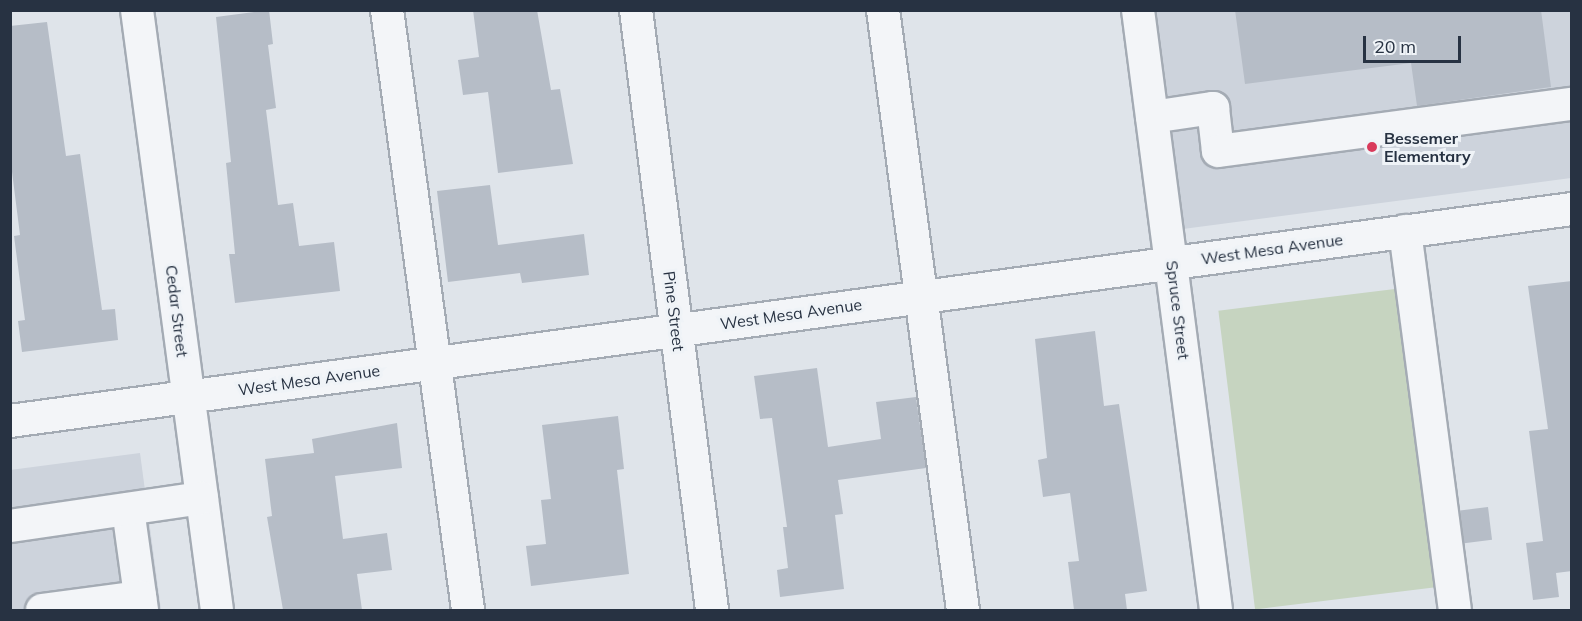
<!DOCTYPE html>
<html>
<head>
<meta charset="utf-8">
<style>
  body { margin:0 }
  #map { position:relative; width:1582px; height:621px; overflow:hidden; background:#dfe4ea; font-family:Mulish,sans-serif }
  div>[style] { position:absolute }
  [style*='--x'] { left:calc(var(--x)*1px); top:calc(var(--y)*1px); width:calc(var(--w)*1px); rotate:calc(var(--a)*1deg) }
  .built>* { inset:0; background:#cdd3dc }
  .green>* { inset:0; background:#c6d4c0; transform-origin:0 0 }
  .building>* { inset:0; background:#b6bdc7; transform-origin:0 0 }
  .roads { filter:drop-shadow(2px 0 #a4abb4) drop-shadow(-2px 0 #a4abb4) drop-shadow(0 2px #a4abb4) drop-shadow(0 -2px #a4abb4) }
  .minor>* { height:32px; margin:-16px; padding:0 16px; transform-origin:16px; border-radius:16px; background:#f3f5f8 }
  .dots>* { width:16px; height:16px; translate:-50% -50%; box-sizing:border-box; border:3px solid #eff3f7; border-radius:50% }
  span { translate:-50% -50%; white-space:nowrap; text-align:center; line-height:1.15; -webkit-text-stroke:6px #eff3f7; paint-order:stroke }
  .poi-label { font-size:16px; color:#273242; font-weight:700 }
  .left { translate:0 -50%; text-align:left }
  .street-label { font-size:16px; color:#273242 }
  .frame { position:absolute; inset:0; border:12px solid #273242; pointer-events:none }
  .scale { position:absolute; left:1363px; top:36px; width:98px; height:27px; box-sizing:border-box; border:3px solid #273242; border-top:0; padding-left:8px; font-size:18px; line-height:21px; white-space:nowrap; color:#273242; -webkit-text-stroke:4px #eff3f7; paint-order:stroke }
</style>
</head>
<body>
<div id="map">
  <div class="built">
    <div style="clip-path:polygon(1156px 11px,1571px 11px,1571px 178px,1183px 229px)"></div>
    <div style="clip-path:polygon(140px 453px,161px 610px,11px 610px,10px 470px)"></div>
  </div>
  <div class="green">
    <div style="left:1403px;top:288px;width:301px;height:186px;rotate:83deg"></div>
  </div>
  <div class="building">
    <div style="clip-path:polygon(269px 10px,273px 44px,268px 45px,276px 108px,266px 110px,278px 205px,293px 203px,299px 246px,334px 242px,340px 291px,235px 303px,229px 254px,235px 254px,226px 163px,231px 162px,216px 17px)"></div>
    <div style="clip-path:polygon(473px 10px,537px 10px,551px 90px,560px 89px,573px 164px,498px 173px,488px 92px,463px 95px,458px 60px,479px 57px)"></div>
    <div style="clip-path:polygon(1235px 10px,1541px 10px,1551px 87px,1417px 106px,1411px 63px,1245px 84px)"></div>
    <div style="clip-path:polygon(47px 22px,66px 156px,80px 154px,102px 310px,115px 309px,118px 340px,22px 352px,18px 321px,25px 320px,14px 236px,20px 235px,10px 156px,10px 26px)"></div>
    <div style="clip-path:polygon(490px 185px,498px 245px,584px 234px,589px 275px,522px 283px,520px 273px,448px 282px,437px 191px)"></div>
    <div style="clip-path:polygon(1572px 281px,1572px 571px,1556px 573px,1559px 597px,1533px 600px,1526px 543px,1543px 541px,1529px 431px,1548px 429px,1528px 286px)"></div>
    <div style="clip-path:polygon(1095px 331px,1104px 406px,1119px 404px,1147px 591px,1125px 594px,1127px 610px,1074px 610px,1068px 562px,1079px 561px,1070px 493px,1043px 497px,1038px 460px,1047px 458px,1035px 339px)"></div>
    <div style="clip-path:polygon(817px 368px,828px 447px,881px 439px,876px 402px,916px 397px,926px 468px,838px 480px,843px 514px,835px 515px,844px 589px,780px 597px,777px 570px,788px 568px,783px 527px,787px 527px,772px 418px,760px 419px,754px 376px)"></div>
    <div style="clip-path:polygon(618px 416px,624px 469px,617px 470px,629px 574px,531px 586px,526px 546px,546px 544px,541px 500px,551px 499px,542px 425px)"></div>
    <div style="clip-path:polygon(397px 423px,402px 468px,335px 476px,343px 539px,387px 533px,392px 570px,357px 574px,362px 610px,283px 610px,267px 517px,272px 516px,265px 459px,314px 453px,312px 439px)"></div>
    <div style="left:1488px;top:507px;width:33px;height:28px;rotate:83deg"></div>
  </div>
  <div class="roads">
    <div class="minor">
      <div style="--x:137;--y:10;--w:605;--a:82.41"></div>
      <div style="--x:387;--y:10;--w:605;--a:82.31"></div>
      <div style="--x:636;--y:10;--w:605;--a:82.78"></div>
      <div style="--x:883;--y:10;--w:605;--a:82.41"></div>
      <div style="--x:1138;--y:10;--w:605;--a:82.59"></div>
      <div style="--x:1152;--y:117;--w:62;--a:-8.4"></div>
      <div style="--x:1213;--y:108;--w:43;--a:83.4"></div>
      <div style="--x:1218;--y:151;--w:357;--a:-7.6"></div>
      <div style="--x:1405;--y:231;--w:382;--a:82.5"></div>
      <div style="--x:10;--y:421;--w:1576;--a:-7.73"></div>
      <div style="--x:128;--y:509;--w:102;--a:82.1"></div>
      <div style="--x:10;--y:526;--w:194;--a:-8.3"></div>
      <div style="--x:42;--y:610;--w:99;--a:-7.6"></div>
    </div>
  </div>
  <div class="dots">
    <div style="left:1372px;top:147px;background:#d93a5b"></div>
  </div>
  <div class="poi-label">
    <span class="left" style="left:1384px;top:147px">Bessemer<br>Elementary</span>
  </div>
  <div class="street-label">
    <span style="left:1272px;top:249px;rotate:-8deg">West Mesa Avenue</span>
    <span style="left:1178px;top:310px;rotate:83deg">Spruce Street</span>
    <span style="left:177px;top:311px;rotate:83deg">Cedar Street</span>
    <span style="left:674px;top:311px;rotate:83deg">Pine Street</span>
    <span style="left:791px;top:314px;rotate:-8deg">West Mesa Avenue</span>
    <span style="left:309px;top:380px;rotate:-8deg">West Mesa Avenue</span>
  </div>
  <div class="frame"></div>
  <div class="scale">20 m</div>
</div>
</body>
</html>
